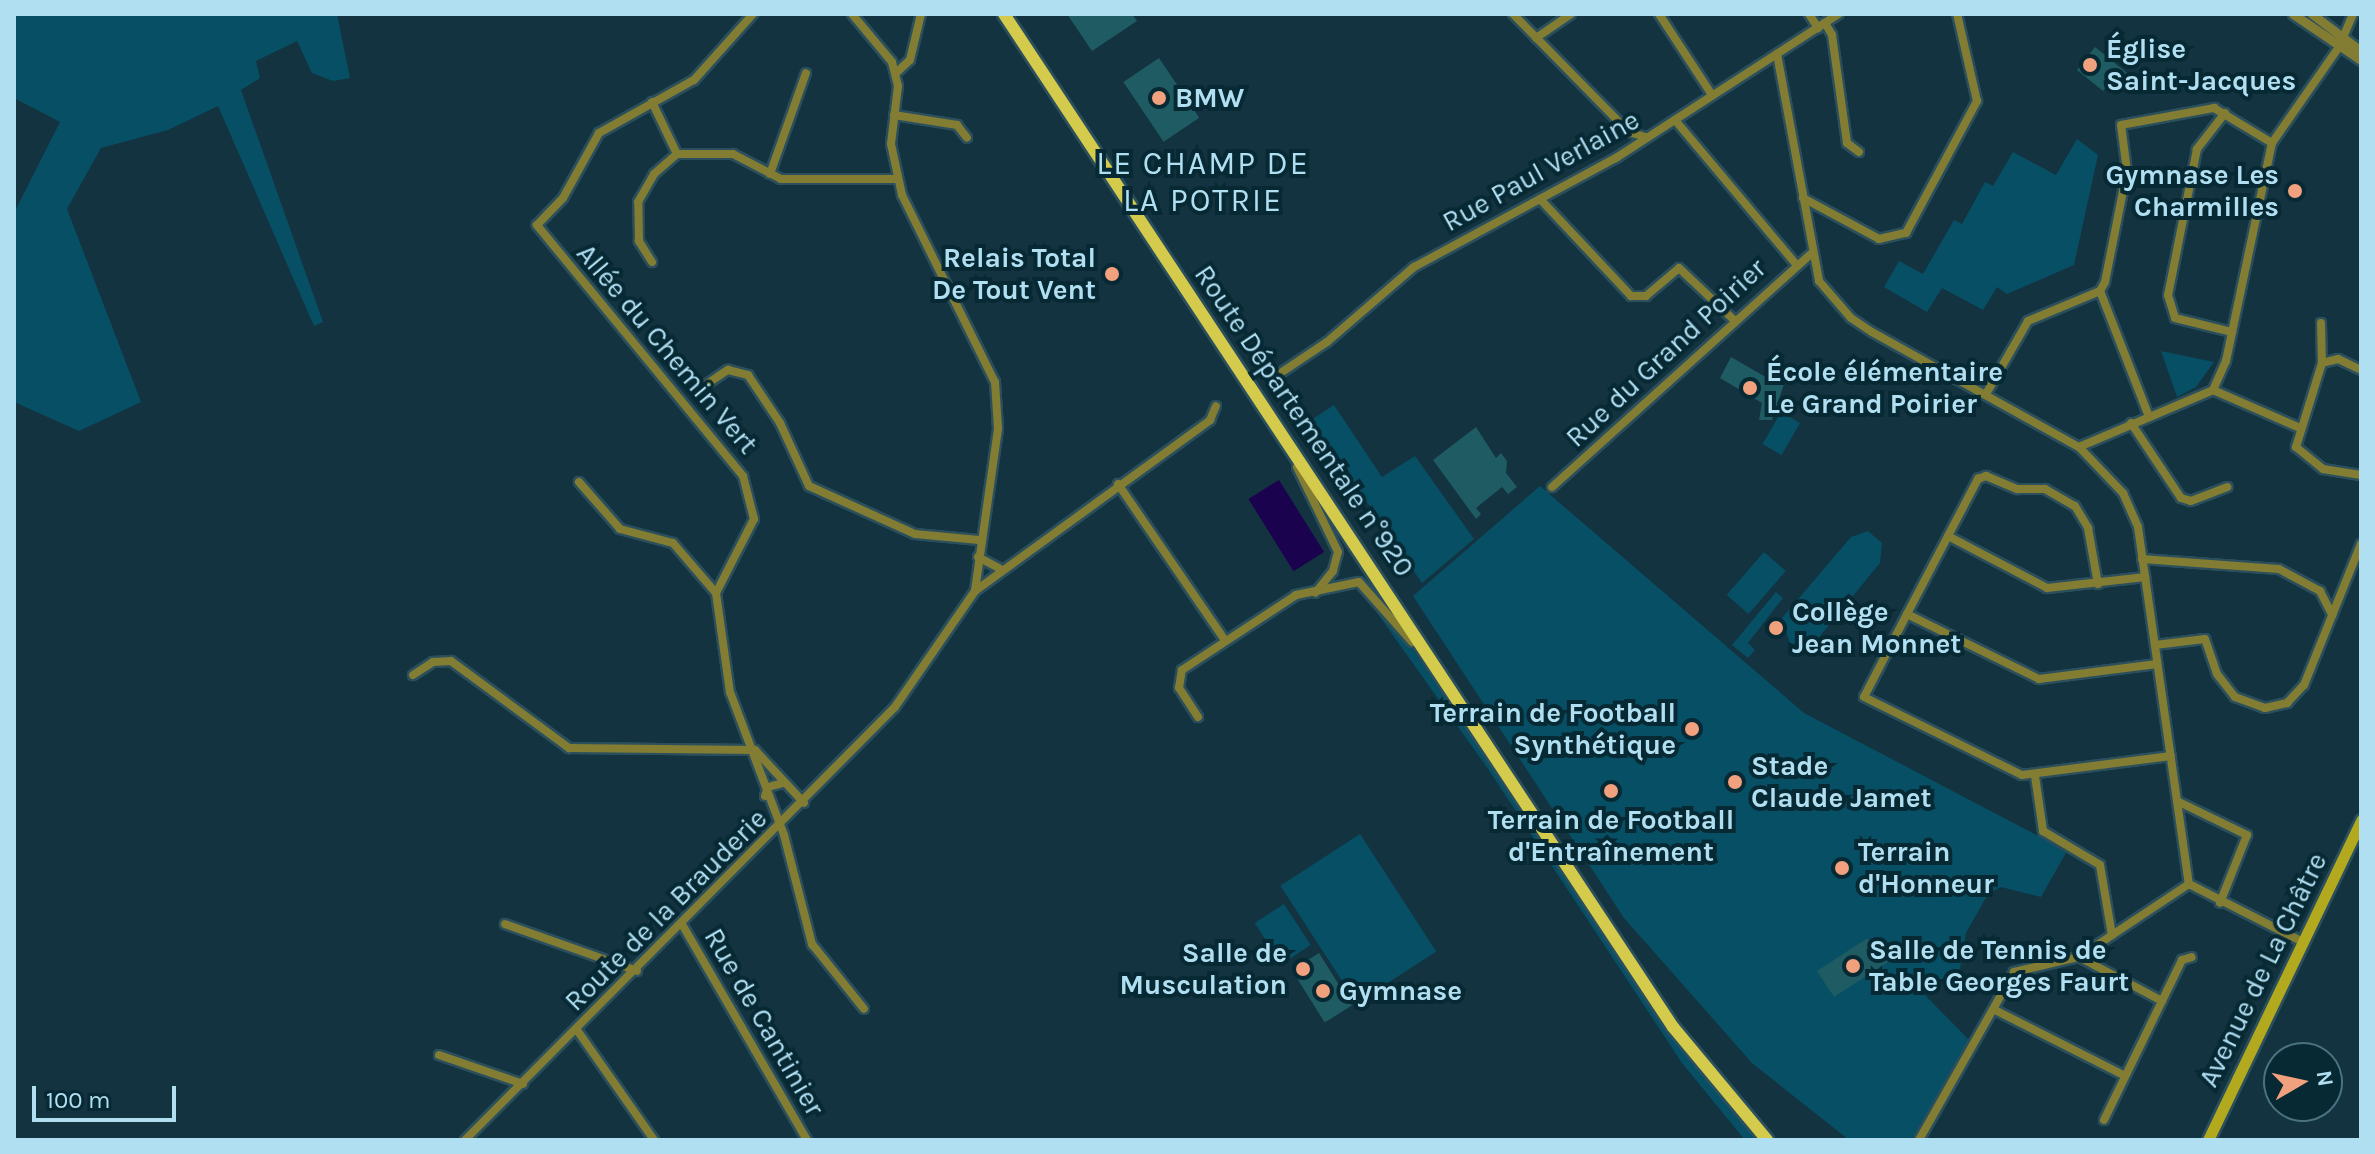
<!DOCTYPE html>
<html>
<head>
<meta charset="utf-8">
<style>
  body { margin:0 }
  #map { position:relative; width:2375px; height:1154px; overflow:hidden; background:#12333f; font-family:Karla,sans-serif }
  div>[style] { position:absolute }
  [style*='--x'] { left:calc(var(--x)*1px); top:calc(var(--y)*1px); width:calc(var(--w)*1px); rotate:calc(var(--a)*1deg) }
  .green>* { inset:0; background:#074f65; transform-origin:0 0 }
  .water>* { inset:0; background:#1a024f; transform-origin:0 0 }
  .building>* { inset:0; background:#1f5b62; transform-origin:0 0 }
  .roads { filter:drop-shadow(2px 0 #2b4f5c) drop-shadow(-2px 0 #2b4f5c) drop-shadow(0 2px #2b4f5c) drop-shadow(0 -2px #2b4f5c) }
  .minor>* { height:8px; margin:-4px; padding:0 4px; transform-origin:4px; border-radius:4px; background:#827d32 }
  .tertiary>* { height:9px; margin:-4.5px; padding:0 4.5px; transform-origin:4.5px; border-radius:4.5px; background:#827d32 }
  .secondary>* { height:11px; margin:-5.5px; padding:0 5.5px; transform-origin:5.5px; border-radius:5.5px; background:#b2a91e }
  .primary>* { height:12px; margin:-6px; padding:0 6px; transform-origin:6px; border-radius:6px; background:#d4ca4b }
  .dots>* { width:22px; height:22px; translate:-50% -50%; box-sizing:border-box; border:4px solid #072934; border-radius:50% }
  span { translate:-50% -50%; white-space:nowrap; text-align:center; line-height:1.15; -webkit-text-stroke:8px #072934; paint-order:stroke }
  .poi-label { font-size:28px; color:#b1dff2; font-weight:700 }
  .left { translate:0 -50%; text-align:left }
  .right { translate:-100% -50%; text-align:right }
  .street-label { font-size:28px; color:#b1dff2 }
  .quarter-label { font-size:32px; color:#b1dff2; letter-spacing:2px }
  .frame { position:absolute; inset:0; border:16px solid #b1dff2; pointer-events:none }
  .north { position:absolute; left:2263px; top:1042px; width:80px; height:80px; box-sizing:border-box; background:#072934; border:2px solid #4b7280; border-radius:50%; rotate:81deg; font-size:22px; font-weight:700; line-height:32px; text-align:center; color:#b1dff2 }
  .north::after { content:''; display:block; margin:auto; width:28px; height:36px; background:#f1a17d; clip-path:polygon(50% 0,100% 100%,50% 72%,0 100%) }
  .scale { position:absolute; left:32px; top:1086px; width:144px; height:36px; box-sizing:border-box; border:4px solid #b1dff2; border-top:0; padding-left:10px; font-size:24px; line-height:28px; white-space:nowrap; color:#b1dff2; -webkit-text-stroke:6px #072934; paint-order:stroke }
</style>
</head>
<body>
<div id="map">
  <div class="green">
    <div style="clip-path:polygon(14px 14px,337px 14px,350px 78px,333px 81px,312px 73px,297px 41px,256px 61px,260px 78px,241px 90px,323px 322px,314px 326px,218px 106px,168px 130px,101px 148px,67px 209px,141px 402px,79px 431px,14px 402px,14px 213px,60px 122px,14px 98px)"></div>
    <div style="clip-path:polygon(2077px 139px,2098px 155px,2074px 265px,2007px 294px,1997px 287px,1983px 310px,1942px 288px,1927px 312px,1884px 287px,1899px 261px,1923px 274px,1954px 220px,1962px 224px,1985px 182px,1993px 186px,2013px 152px,2056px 175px)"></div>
    <div style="clip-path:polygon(2161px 351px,2214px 362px,2196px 387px,2177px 397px)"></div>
    <div style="clip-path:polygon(1334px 405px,1382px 477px,1415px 456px,1474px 539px,1422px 583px,1311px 420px)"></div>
    <div style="left:1781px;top:412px;width:22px;height:37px;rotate:30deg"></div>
    <div style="clip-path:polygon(1540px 486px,1804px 713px,2067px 851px,2041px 897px,2001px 887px,1988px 894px,1966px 933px,1960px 969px,1924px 994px,1970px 1041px,1911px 1140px,1849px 1140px,1752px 1063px,1624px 918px,1413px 596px)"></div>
    <div style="clip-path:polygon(1868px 531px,1882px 543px,1880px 563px,1815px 642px,1790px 644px,1782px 618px,1851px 537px)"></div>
    <div style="left:1764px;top:552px;width:29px;height:57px;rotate:41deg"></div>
    <div style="clip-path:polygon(1360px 589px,1397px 626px,1683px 1052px,1757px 1140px,1745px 1140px,1682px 1063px,1486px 766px)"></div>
    <div style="clip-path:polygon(1776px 592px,1783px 598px,1748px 643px,1755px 650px,1748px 658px,1732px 645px)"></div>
    <div style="left:1360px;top:834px;width:140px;height:95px;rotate:57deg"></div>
    <div style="left:1284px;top:904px;width:49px;height:35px;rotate:57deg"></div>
  </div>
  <div class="water">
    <div style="left:1279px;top:480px;width:85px;height:36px;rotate:58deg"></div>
  </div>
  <div class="building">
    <div style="clip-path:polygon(1067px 14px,1132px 14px,1137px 21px,1092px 51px)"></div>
    <div style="clip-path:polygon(2095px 47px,2136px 80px,2128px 89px,2114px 78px,2103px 91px,2077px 70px)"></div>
    <div style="left:1159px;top:58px;width:72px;height:43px;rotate:56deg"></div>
    <div style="clip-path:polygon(1731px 357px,1776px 383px,1787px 375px,1772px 420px,1759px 420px,1762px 403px,1720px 378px)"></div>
    <div style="clip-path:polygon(1476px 427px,1496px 458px,1501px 453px,1507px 461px,1506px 473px,1517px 487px,1508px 494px,1502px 487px,1476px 508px,1481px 514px,1476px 519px,1433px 460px)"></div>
    <div style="clip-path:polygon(1866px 939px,1875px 940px,1888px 962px,1834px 997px,1817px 971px)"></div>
    <div style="left:1319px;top:953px;width:62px;height:32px;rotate:58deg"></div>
  </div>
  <div class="roads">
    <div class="minor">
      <div style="--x:852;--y:14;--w:62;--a:50.2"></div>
      <div style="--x:892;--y:62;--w:25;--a:76"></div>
      <div style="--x:898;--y:86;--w:58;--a:96.9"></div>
      <div style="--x:891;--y:144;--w:52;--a:77.8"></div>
      <div style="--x:902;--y:195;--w:209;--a:63.6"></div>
      <div style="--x:995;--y:382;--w:47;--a:86.3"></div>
      <div style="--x:998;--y:429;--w:163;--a:98.1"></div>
      <div style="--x:1513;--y:14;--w:165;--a:45.5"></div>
      <div style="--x:1629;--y:132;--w:17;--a:17"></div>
      <div style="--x:1659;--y:14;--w:97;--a:56.8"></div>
      <div style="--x:1809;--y:14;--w:17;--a:57"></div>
      <div style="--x:1825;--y:23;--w:14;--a:60"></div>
      <div style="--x:1832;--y:35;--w:109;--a:82.1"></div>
      <div style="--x:1847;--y:143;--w:15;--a:37"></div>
      <div style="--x:1536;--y:38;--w:42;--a:-34.4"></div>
      <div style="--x:1777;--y:54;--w:231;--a:79.5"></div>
      <div style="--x:1819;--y:281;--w:49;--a:49.1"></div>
      <div style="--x:1851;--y:318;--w:25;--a:34"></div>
      <div style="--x:1872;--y:332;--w:237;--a:29.1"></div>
      <div style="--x:2079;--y:447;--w:64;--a:46.3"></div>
      <div style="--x:2123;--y:493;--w:37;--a:66"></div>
      <div style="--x:2138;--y:527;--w:361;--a:81.9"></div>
      <div style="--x:2189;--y:884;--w:128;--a:27"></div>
      <div style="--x:896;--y:73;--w:19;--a:-43"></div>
      <div style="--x:910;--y:60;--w:47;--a:-76.6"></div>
      <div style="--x:652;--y:102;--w:58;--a:64.3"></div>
      <div style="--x:2225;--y:113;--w:46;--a:127.9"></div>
      <div style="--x:2197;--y:149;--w:149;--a:101.2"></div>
      <div style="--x:2168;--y:295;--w:24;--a:73"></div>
      <div style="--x:2175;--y:318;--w:59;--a:13.8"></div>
      <div style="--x:894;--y:115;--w:64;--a:9"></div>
      <div style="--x:957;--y:125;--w:16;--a:52"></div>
      <div style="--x:1675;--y:120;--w:187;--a:50"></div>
      <div style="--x:770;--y:174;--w:107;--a:-70.4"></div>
      <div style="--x:1803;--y:198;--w:86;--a:28.3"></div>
      <div style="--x:1879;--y:239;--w:28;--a:-13"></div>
      <div style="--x:1906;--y:233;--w:150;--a:-61.7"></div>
      <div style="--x:1977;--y:101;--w:89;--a:-102.9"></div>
      <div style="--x:1540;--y:199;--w:133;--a:46.8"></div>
      <div style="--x:1631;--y:296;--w:15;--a:0"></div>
      <div style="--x:1646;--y:296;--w:43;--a:-40.3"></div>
      <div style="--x:1679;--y:268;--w:74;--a:43.4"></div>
      <div style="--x:652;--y:262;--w:25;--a:-122"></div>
      <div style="--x:639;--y:241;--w:39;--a:-91"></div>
      <div style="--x:638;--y:202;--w:32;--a:-60"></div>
      <div style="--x:654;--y:174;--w:30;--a:-41"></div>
      <div style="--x:677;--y:154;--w:56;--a:0"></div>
      <div style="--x:733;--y:154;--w:54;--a:27.5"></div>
      <div style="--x:781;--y:179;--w:116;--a:0"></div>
      <div style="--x:2100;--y:291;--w:135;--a:68.7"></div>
      <div style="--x:2321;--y:323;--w:40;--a:88.6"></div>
      <div style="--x:2361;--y:370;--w:25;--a:-154"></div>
      <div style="--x:2338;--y:359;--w:16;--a:166"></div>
      <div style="--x:2322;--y:363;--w:88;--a:107.2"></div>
      <div style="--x:2296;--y:447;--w:35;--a:39"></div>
      <div style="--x:2323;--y:469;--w:38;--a:9"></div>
      <div style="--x:1273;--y:378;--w:65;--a:-33.7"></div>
      <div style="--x:1327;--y:342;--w:115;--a:-40.8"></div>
      <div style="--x:1414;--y:267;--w:230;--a:-28.4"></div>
      <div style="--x:1616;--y:158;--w:265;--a:-32.9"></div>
      <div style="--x:2213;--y:390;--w:95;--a:23.6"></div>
      <div style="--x:695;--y:392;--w:40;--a:-34"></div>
      <div style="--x:728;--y:370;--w:21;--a:14"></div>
      <div style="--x:748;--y:375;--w:58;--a:56.3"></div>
      <div style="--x:780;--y:423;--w:69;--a:65.3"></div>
      <div style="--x:809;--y:486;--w:116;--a:24.4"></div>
      <div style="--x:915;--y:534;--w:64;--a:5.4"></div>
      <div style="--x:1986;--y:394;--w:84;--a:-60.1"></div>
      <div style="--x:2028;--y:321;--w:78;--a:-22.6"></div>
      <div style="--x:2100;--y:291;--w:10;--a:-61"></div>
      <div style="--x:2105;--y:282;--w:113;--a:-78.8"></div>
      <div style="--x:2127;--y:171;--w:46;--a:-97.4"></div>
      <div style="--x:2121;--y:125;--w:95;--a:-10.4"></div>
      <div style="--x:2214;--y:108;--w:68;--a:31.1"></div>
      <div style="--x:2131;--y:423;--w:90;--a:56.3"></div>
      <div style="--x:2181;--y:498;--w:10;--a:17"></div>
      <div style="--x:2191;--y:501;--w:39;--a:-21"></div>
      <div style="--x:2079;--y:447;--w:146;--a:-23"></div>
      <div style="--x:2213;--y:390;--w:32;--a:-66"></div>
      <div style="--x:2226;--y:361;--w:223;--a:-78.1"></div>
      <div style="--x:2272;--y:143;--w:117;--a:-55.1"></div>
      <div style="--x:2339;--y:47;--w:36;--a:-67"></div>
      <div style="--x:1297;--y:467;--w:94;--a:64.2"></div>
      <div style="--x:1338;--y:552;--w:20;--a:105"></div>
      <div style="--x:1333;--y:571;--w:28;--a:129"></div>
      <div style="--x:579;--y:482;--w:62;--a:48.9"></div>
      <div style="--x:620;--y:529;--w:55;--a:14.8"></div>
      <div style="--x:673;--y:543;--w:66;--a:49.3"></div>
      <div style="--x:716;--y:593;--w:100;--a:82"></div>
      <div style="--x:730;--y:692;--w:153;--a:69.3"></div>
      <div style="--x:784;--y:835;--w:113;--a:75.6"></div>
      <div style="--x:812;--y:944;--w:83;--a:51.3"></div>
      <div style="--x:1118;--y:484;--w:189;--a:55.6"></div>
      <div style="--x:1552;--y:487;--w:348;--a:-42"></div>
      <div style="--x:1948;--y:536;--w:112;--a:27.7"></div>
      <div style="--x:2047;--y:588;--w:99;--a:-6.4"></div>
      <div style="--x:978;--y:557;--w:24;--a:28"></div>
      <div style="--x:2142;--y:559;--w:137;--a:4.2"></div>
      <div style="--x:2279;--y:569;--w:47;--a:28.2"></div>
      <div style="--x:2320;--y:591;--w:27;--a:63"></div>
      <div style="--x:716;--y:593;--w:83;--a:-62.8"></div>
      <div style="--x:754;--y:519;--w:44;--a:-104.3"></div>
      <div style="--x:743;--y:476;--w:325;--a:-129.4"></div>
      <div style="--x:537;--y:225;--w:37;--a:-46"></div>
      <div style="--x:563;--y:198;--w:74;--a:-61"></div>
      <div style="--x:599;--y:133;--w:109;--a:-29.2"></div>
      <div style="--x:694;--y:80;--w:89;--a:-48.2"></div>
      <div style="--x:1907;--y:614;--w:153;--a:-62.3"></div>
      <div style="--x:1978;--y:479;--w:9;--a:-21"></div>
      <div style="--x:1986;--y:476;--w:34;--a:23"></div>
      <div style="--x:2017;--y:489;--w:28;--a:0"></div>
      <div style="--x:2045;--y:489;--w:34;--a:30"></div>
      <div style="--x:2075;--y:506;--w:26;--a:59"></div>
      <div style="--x:2088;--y:528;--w:57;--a:79.9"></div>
      <div style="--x:2155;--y:645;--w:50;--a:-6.8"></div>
      <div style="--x:2205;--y:639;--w:37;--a:71"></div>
      <div style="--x:2217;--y:674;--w:29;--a:52"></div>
      <div style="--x:2235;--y:697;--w:32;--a:20"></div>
      <div style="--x:2265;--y:708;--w:23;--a:-13"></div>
      <div style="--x:2287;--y:703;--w:25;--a:-47"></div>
      <div style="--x:2304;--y:685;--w:152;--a:-68"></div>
      <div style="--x:2157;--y:664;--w:119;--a:172.8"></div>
      <div style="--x:2039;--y:679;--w:147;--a:-153.8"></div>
      <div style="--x:1907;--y:614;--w:93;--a:117.4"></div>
      <div style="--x:1864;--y:697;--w:176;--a:26.3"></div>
      <div style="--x:2022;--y:775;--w:150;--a:-7.3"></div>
      <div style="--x:413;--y:675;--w:24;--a:-33"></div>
      <div style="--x:433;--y:662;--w:18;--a:-3"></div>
      <div style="--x:451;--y:661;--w:147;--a:36.4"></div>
      <div style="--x:569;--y:748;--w:186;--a:0.6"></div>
      <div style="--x:755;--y:750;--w:72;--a:47.2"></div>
      <div style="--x:1198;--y:717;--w:35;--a:-123"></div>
      <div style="--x:1179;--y:688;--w:18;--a:-81"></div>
      <div style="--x:1182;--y:670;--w:136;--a:-33.3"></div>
      <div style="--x:1296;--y:595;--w:64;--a:-11.7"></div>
      <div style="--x:1359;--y:582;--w:80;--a:48.5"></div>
      <div style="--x:2035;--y:776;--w:56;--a:81.7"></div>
      <div style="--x:2043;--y:831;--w:66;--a:30.8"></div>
      <div style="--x:2100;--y:865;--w:71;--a:80.3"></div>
      <div style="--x:765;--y:796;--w:9;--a:-72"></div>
      <div style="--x:768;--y:787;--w:16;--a:-15"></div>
      <div style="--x:2177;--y:801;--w:78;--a:25.9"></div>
      <div style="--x:2247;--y:835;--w:73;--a:111.7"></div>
      <div style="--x:505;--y:924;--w:140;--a:19.6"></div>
      <div style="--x:683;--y:926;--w:247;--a:59.9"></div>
      <div style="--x:2079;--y:957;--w:94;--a:27.9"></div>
      <div style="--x:1995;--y:1010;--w:146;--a:26.9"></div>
      <div style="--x:577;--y:1030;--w:134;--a:55"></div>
      <div style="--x:439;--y:1055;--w:89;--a:19"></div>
      <div style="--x:2104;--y:1120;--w:178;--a:-64"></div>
      <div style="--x:2182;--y:960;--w:10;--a:-17"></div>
      <div style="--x:465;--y:1140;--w:610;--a:-45.2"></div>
      <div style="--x:895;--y:707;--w:141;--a:-55.4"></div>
      <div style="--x:975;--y:591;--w:291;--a:-36"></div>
      <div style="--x:1210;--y:420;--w:15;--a:-67"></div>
      <div style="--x:1919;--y:1140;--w:193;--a:-60.5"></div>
      <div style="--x:2014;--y:972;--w:67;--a:-13"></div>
      <div style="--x:2079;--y:957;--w:132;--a:-33.6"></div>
    </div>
    <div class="tertiary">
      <div style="--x:2293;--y:14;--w:82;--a:34.1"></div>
      <div style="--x:2312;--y:14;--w:61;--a:37.1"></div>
    </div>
    <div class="secondary">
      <div style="--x:2208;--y:1140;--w:355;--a:-64.4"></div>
    </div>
    <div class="primary">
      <div style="--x:1004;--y:14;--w:1214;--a:56.56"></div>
      <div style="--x:1673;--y:1027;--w:147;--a:50.2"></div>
    </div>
  </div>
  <div class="dots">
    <div style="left:2090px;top:65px;background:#f1a17d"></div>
    <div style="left:1159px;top:98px;background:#f1a17d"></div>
    <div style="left:2295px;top:191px;background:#f1a17d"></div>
    <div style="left:1112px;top:274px;background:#f1a17d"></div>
    <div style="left:1750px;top:388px;background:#f1a17d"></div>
    <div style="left:1776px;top:628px;background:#f1a17d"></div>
    <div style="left:1692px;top:729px;background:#f1a17d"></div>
    <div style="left:1735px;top:782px;background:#f1a17d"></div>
    <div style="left:1611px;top:791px;background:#f1a17d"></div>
    <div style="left:1842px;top:868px;background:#f1a17d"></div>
    <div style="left:1853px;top:966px;background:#f1a17d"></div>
    <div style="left:1303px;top:969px;background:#f1a17d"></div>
    <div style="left:1323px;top:991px;background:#f1a17d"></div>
  </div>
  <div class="poi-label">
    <span class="left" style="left:2106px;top:65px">Église<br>Saint-Jacques</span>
    <span class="left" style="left:1175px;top:98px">BMW</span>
    <span class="right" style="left:2279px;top:191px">Gymnase Les<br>Charmilles</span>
    <span class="right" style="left:1096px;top:274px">Relais Total<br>De Tout Vent</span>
    <span class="left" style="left:1766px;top:388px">École élémentaire<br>Le Grand Poirier</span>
    <span class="left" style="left:1792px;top:628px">Collège<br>Jean Monnet</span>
    <span class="right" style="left:1676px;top:729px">Terrain de Football<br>Synthétique</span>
    <span class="left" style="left:1751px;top:782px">Stade<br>Claude Jamet</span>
    <span style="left:1611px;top:836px">Terrain de Football<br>d'Entraînement</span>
    <span class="left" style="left:1858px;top:868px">Terrain<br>d'Honneur</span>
    <span class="left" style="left:1869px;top:966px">Salle de Tennis de<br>Table Georges Faurt</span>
    <span class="right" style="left:1287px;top:969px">Salle de<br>Musculation</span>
    <span class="left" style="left:1339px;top:991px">Gymnase</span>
  </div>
  <div class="street-label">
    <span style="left:1541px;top:171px;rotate:-29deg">Rue Paul Verlaine</span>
    <span style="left:667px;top:349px;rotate:50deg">Allée du Chemin Vert</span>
    <span style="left:1666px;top:353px;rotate:-43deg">Rue du Grand Poirier</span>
    <span style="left:1304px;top:421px;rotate:56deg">Route Départementale n°920</span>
    <span style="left:666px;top:910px;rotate:-45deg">Route de la Brauderie</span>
    <span style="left:2263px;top:970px;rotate:-64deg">Avenue de La Châtre</span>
    <span style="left:764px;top:1022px;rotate:60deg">Rue de Cantinier</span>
  </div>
  <div class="quarter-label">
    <span style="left:1203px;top:183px">LE CHAMP DE<br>LA POTRIE</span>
  </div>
  <div class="frame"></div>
  <div class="north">N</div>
  <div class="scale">100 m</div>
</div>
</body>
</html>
